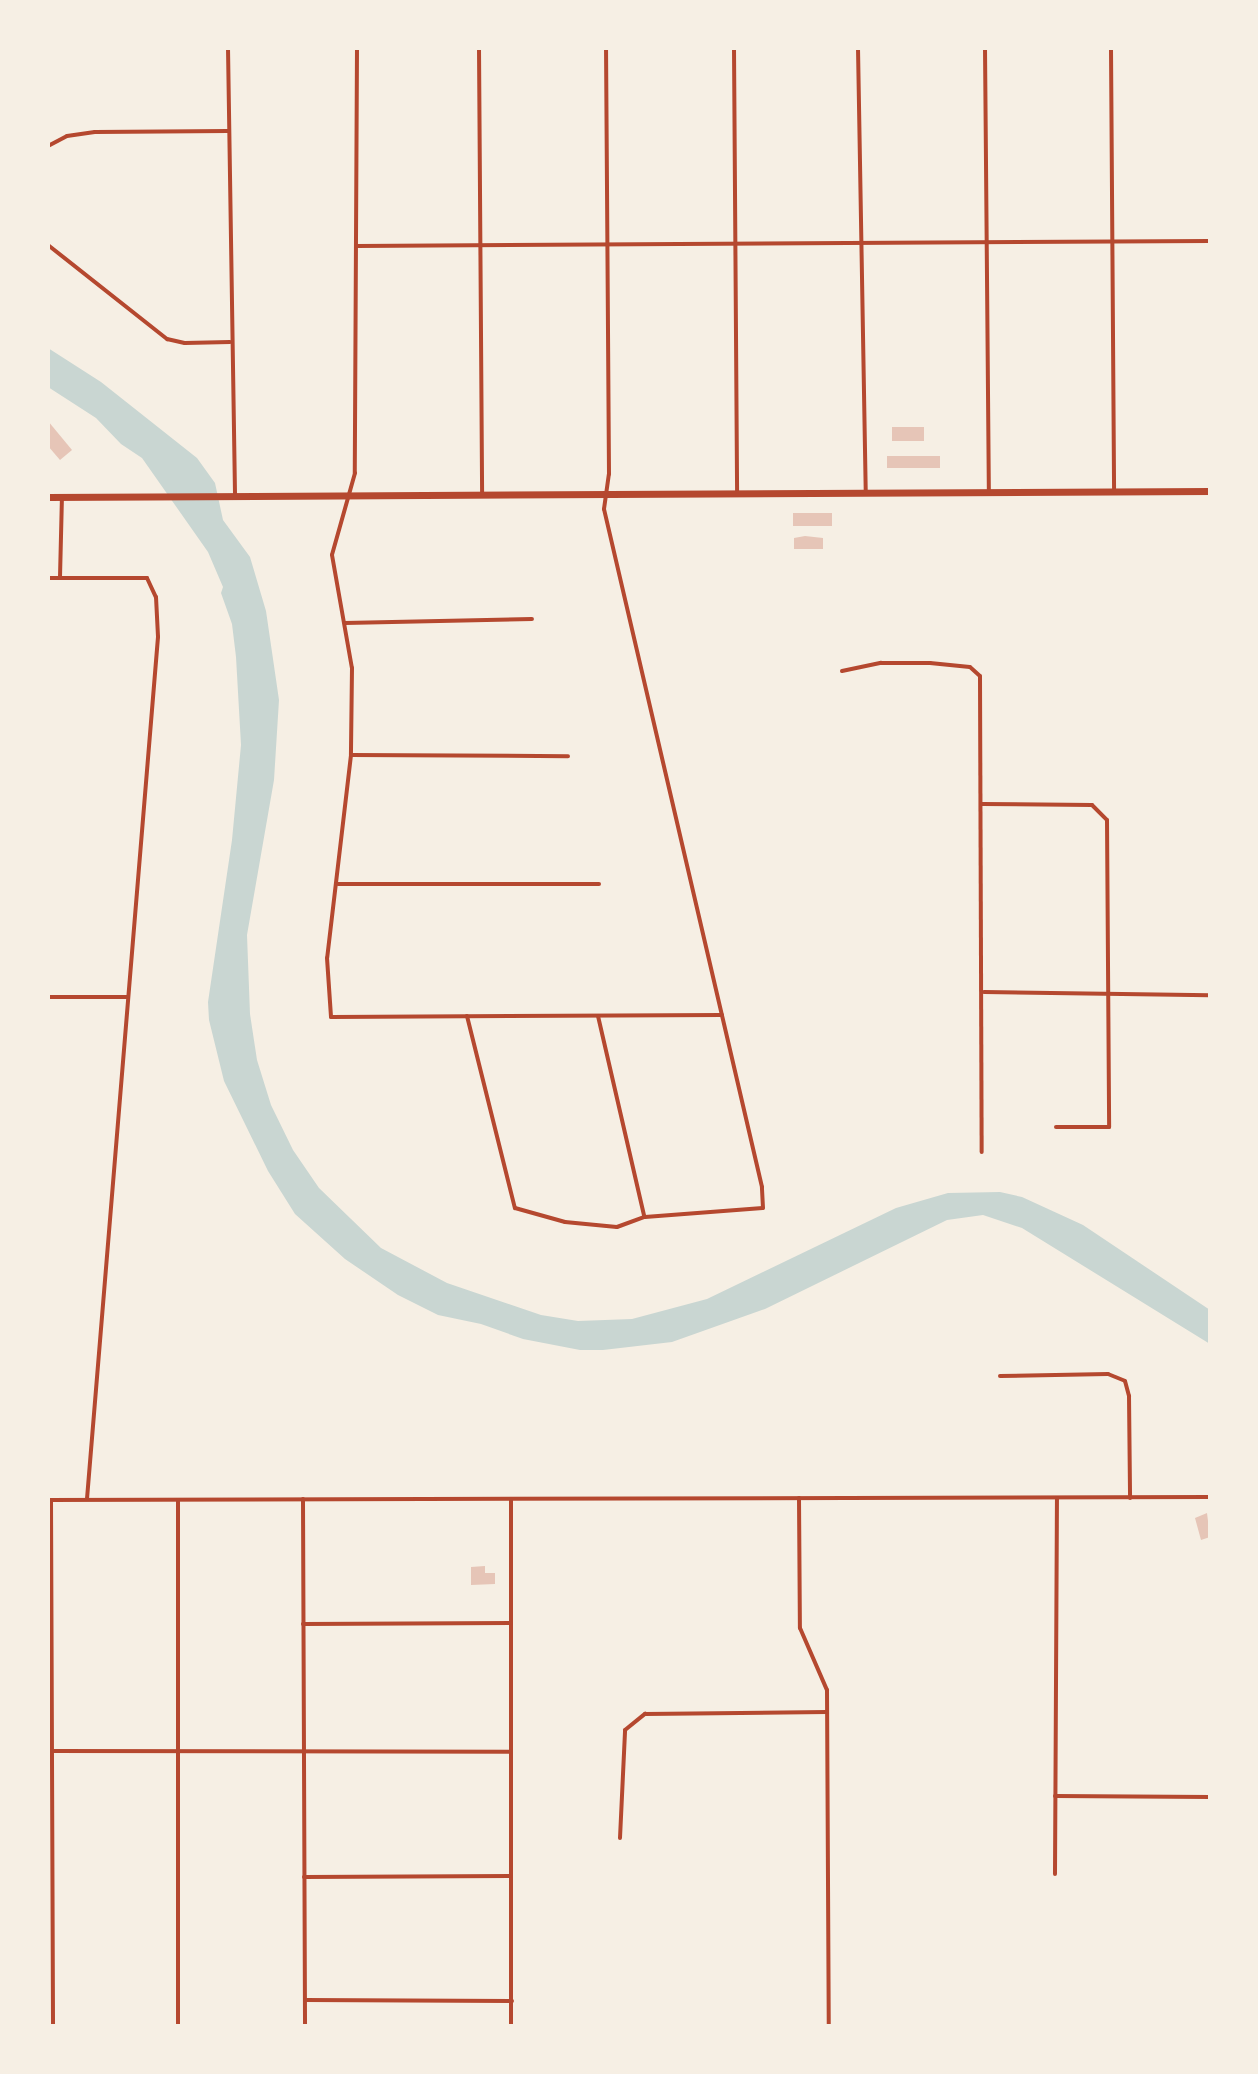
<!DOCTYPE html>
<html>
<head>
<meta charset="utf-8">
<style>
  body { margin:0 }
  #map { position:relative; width:1258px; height:2074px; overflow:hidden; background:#f6efe4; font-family:Lora,serif }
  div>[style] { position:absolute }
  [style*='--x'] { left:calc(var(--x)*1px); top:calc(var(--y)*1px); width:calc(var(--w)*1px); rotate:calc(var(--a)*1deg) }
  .water>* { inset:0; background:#c9d6d2 }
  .building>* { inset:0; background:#e6c5b7; transform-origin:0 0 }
  .minor>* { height:4px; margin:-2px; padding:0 2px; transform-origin:2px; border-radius:2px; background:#b5482f }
  .primary>* { height:7px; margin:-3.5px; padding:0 3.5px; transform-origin:3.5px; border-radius:3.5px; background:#b5482f }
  span { translate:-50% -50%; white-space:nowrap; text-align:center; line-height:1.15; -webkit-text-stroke:8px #f6efe4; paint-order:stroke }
  .frame { position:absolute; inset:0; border:50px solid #f6efe4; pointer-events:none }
</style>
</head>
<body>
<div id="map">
  <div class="water">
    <div style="clip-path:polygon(48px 348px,101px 382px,197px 458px,215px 483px,223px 520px,250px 557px,266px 611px,279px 700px,274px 780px,247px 935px,250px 1014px,257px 1060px,271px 1105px,293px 1150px,319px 1188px,381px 1248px,447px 1283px,541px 1315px,578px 1321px,632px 1319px,707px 1299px,896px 1208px,948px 1193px,1000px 1192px,1022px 1197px,1083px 1225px,1210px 1310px,1210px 1344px,1022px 1228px,983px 1215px,947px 1220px,765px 1309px,672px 1342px,603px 1350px,580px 1350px,523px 1339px,481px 1324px,438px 1315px,398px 1295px,345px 1259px,295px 1214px,268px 1171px,224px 1081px,209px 1020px,208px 1002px,232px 840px,241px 745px,236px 657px,232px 624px,221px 593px,223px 587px,208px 552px,142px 458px,121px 444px,96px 418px,48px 387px)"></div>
  </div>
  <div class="building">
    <div style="clip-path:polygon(48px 421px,72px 450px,60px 460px,48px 446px)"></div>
    <div style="left:892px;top:427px;width:32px;height:14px"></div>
    <div style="left:940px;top:456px;width:12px;height:53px;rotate:90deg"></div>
    <div style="left:793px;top:513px;width:39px;height:13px"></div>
    <div style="clip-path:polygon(805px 536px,823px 538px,823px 549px,794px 549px,794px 538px)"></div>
    <div style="clip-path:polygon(1207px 1513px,1210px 1537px,1201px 1540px,1195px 1518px)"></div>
    <div style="clip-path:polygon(485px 1566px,485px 1573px,495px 1573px,495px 1584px,471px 1585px,471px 1567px)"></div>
  </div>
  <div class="minor">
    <div style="--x:228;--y:48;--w:448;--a:89.1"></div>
    <div style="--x:357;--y:48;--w:425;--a:90.3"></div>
    <div style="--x:355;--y:473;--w:85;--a:105.7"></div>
    <div style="--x:332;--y:555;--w:115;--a:80"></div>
    <div style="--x:352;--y:668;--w:87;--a:90.7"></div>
    <div style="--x:351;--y:755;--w:204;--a:96.7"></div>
    <div style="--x:327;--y:958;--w:59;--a:86.1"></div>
    <div style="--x:331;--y:1017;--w:391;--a:-0.3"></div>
    <div style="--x:479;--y:48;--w:446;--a:89.6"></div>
    <div style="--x:734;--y:48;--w:445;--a:89.6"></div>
    <div style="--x:858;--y:48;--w:444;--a:89"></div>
    <div style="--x:985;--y:48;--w:444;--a:89.5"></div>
    <div style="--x:1111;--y:48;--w:443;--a:89.6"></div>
    <div style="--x:48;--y:146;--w:21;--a:-28"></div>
    <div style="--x:67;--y:136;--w:28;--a:-8"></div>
    <div style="--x:95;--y:132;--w:133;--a:-0.4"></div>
    <div style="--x:48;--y:245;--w:152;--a:38.3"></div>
    <div style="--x:167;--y:339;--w:18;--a:13"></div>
    <div style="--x:185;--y:343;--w:45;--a:-1.3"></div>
    <div style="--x:357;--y:246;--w:853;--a:-0.34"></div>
    <div style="--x:60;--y:577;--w:80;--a:-88.6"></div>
    <div style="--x:48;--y:578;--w:99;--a:0"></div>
    <div style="--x:147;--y:578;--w:21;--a:65"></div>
    <div style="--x:156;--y:597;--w:40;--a:87.1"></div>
    <div style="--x:158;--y:637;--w:865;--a:94.71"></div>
    <div style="--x:345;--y:623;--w:187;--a:-1.2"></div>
    <div style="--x:842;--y:671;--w:40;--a:-12"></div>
    <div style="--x:881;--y:663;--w:49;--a:0"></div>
    <div style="--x:930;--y:663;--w:40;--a:5.7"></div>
    <div style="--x:970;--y:667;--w:13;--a:42"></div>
    <div style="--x:980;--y:676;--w:476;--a:89.8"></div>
    <div style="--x:351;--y:755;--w:217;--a:0.3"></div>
    <div style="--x:982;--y:804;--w:110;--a:0.5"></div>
    <div style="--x:1092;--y:805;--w:21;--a:45"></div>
    <div style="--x:1107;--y:820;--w:307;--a:89.6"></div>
    <div style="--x:1109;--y:1127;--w:53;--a:180"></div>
    <div style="--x:338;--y:884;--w:261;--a:0"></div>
    <div style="--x:984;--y:992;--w:226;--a:0.8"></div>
    <div style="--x:48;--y:997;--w:80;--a:0"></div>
    <div style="--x:467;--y:1016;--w:198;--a:76"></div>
    <div style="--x:515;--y:1208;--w:52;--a:15.6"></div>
    <div style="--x:565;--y:1222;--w:52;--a:5.5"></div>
    <div style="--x:617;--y:1227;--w:30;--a:-20"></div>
    <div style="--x:645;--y:1217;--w:118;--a:-4.4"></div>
    <div style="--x:763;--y:1208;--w:21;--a:-93"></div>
    <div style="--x:762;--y:1187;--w:696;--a:-103.12"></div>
    <div style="--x:604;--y:509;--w:35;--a:-82"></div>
    <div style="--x:609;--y:474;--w:426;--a:-90.4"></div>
    <div style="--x:598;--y:1016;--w:205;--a:77"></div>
    <div style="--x:1000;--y:1376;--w:108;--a:-1.1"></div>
    <div style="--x:1108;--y:1374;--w:18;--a:22"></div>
    <div style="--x:1125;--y:1381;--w:16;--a:75"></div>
    <div style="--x:1129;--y:1396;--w:102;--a:89.4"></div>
    <div style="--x:799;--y:1498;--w:130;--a:89.6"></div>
    <div style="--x:800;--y:1628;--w:68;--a:66.5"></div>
    <div style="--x:827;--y:1690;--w:336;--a:89.7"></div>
    <div style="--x:303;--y:1499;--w:527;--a:89.78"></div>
    <div style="--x:511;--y:1499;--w:527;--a:90"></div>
    <div style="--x:48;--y:1500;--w:1162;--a:-0.15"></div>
    <div style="--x:51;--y:1500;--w:526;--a:89.78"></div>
    <div style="--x:178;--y:1500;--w:526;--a:90"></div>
    <div style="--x:303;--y:1624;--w:208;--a:-0.3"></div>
    <div style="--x:48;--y:1751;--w:462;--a:0.1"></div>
    <div style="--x:1055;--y:1796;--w:155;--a:0.4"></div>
    <div style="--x:620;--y:1838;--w:108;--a:-87.3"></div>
    <div style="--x:625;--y:1730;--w:26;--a:-39"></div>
    <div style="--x:645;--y:1714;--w:182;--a:-0.6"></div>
    <div style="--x:1055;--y:1874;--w:376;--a:-89.7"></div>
    <div style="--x:304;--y:1877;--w:206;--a:-0.3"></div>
    <div style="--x:305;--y:2000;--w:207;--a:0.3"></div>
  </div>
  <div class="primary">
    <div style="--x:48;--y:497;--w:1162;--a:-0.3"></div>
  </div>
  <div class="frame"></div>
</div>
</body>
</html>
